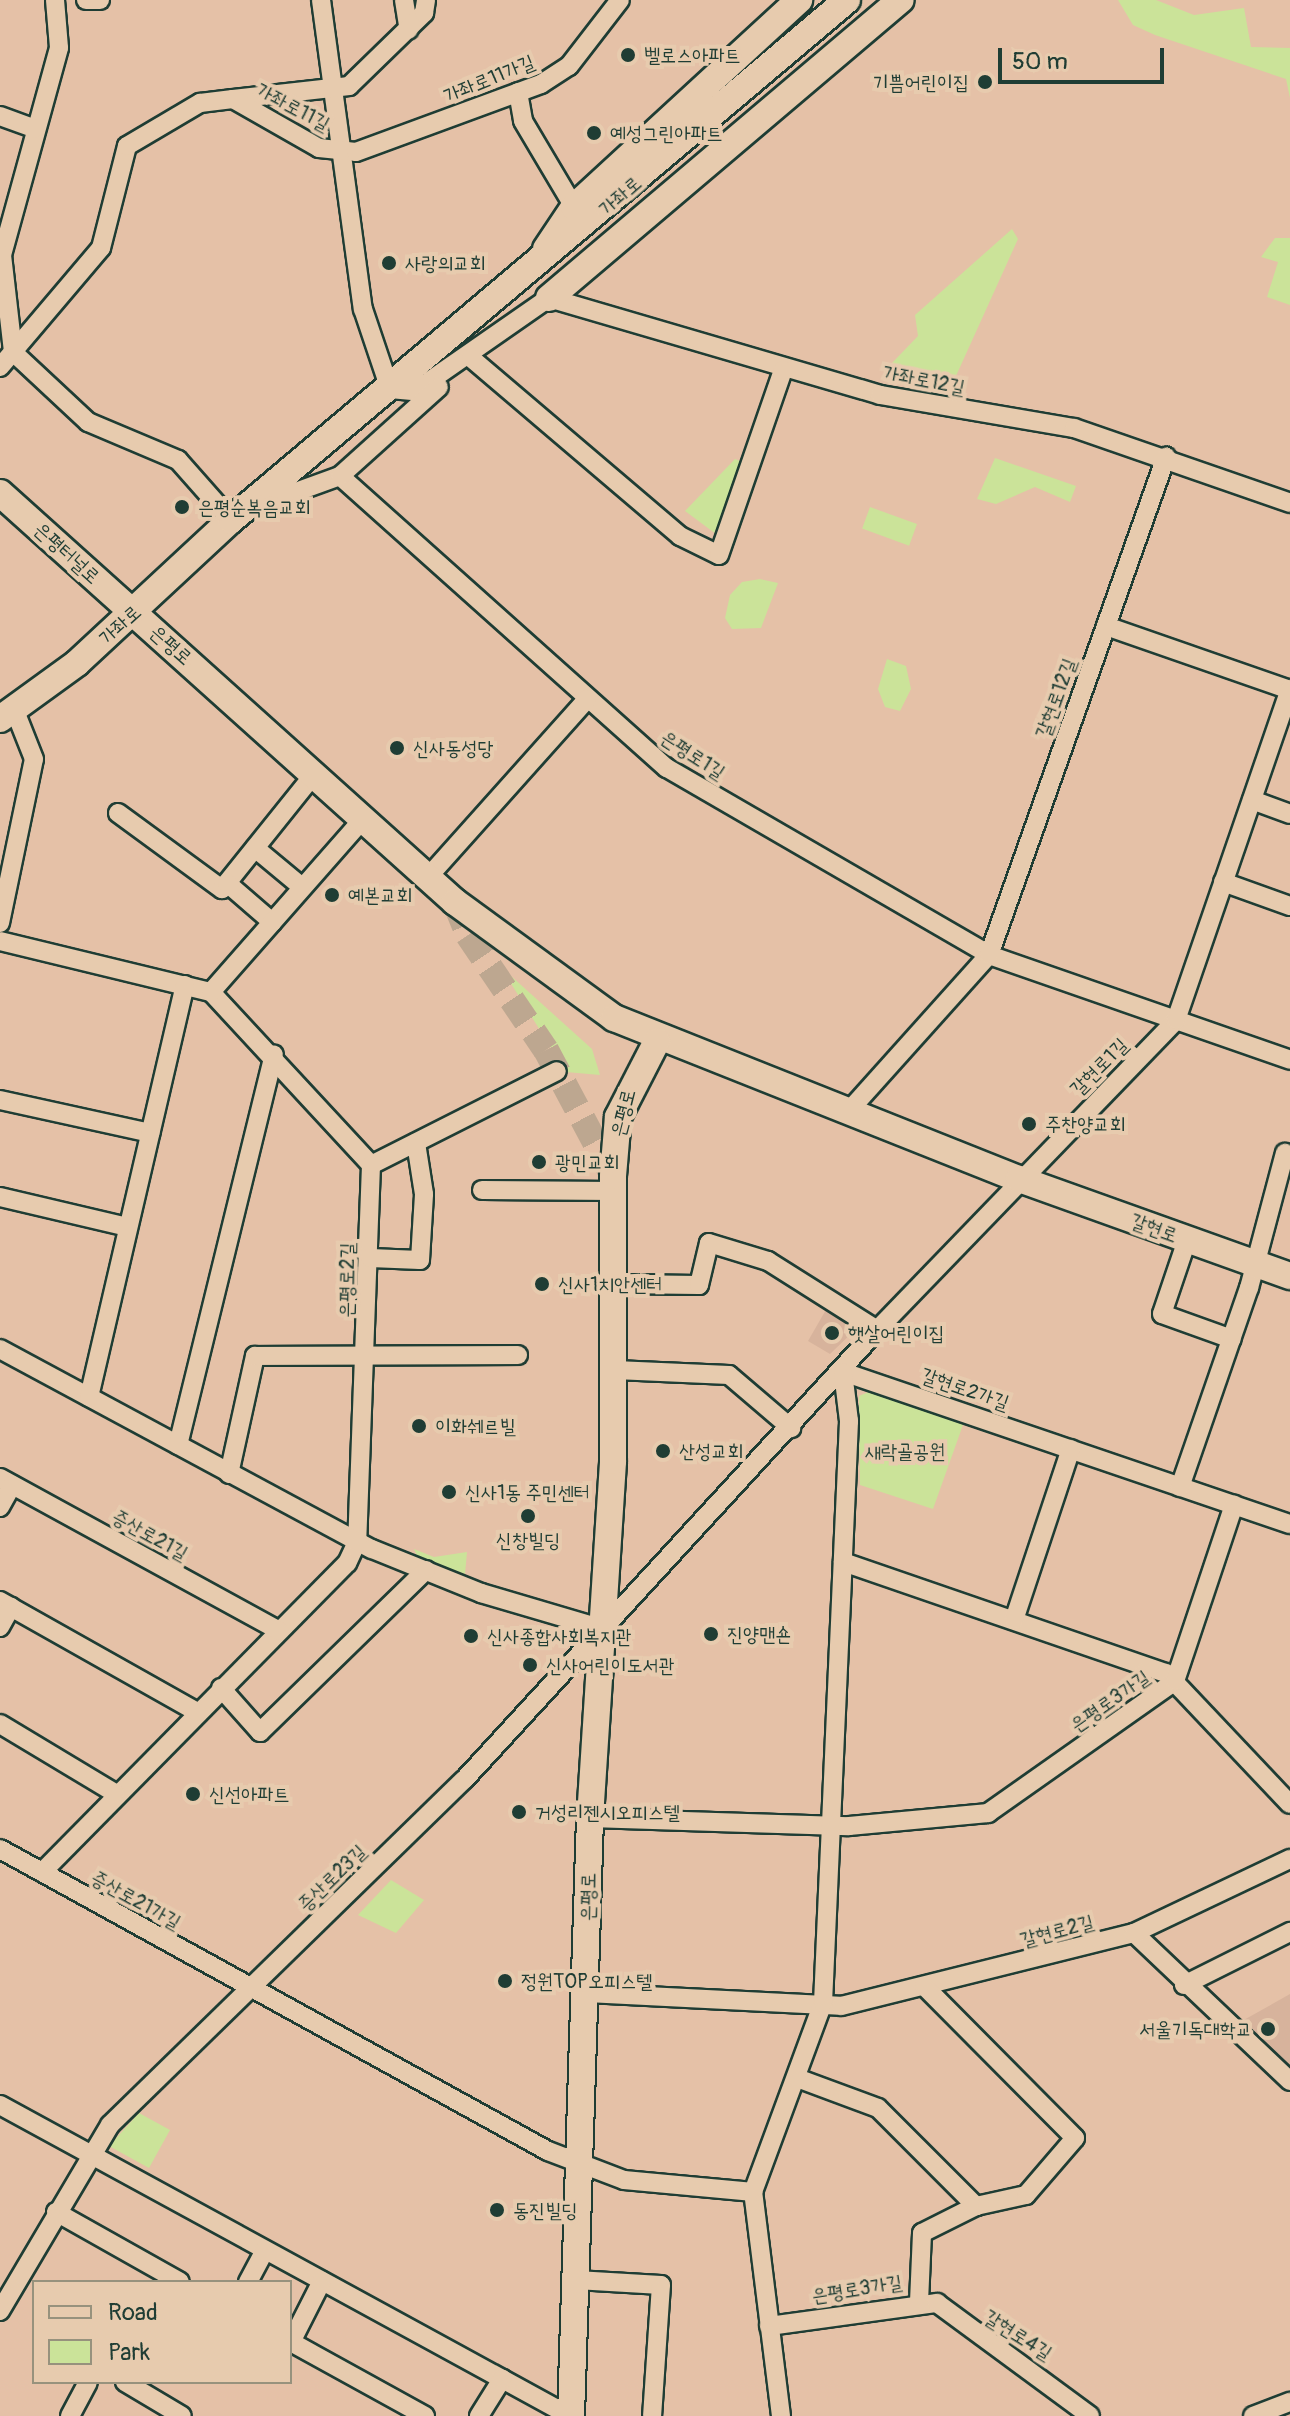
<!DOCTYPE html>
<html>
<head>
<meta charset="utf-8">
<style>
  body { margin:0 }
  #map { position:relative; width:1290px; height:2416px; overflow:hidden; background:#e5c1a7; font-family:Pangolin,"Poor Story",sans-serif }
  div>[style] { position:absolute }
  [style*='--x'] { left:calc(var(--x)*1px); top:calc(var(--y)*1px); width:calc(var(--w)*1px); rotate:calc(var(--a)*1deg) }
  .built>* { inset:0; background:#d7b39c }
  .green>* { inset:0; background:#cbe399; transform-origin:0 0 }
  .secondary-tunnel>* { height:26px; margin-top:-13px; transform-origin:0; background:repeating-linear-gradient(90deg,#bda790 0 26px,transparent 0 39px) }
  .roads { filter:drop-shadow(2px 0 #1f3d34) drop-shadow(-2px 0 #1f3d34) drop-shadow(0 2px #1f3d34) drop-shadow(0 -2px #1f3d34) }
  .minor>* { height:18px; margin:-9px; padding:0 9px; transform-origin:9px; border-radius:9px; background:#e7cbae }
  .secondary>* { height:26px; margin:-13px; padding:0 13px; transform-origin:13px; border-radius:13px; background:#e7cbae }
  .dots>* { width:22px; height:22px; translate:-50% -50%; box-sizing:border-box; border:4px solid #e7cbae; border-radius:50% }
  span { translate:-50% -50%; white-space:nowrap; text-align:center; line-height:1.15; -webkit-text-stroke:8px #e7cbae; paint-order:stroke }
  .poi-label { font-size:20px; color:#1f3d34 }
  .left { translate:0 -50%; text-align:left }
  .right { translate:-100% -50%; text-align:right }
  .street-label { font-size:20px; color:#1f3d34 }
  .park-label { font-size:20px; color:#284539 }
  .legend { position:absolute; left:32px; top:2280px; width:260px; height:104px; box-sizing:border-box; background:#e7cbae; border:2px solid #97927d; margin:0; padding:10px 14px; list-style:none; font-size:24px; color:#1f3d34 }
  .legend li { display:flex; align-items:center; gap:16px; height:40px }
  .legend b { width:40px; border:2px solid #97927d }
  .scale { position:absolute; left:998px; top:48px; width:166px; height:36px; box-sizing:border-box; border:4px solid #1f3d34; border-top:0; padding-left:10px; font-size:24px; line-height:28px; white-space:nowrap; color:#1f3d34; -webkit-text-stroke:6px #e7cbae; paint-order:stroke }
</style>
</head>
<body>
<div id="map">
  <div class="built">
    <div style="clip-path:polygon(827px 1308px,859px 1326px,830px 1354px,808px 1341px)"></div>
    <div style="clip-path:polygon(1290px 1994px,1290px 2068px,1242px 2021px)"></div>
  </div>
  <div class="green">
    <div style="clip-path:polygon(1118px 0,1156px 0,1194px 15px,1244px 8px,1251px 47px,1290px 48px,1290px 98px,1286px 79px,1155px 35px,1133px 25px)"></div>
    <div style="clip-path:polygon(1012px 229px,1018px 239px,951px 387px,892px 363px,918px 336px,915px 315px)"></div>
    <div style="clip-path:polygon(1275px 238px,1290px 238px,1290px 305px,1267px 297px,1278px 262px,1261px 257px)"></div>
    <div style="clip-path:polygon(995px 458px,1076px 486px,1070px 502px,1035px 487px,996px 504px,977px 499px)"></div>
    <div style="clip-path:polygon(735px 459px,740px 461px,716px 534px,685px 511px)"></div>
    <div style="left:870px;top:507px;width:50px;height:23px;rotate:20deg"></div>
    <div style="clip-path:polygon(760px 579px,778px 583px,761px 628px,732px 629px,725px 618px,730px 595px,742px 582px)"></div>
    <div style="clip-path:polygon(887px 659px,906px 666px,911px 689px,900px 711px,885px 707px,878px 689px)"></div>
    <div style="clip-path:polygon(500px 966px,592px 1049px,600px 1075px,566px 1072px)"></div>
    <div style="clip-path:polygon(871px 1391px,964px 1422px,933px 1509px,860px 1485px,859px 1396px)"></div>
    <div style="clip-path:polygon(414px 1549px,434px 1557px,467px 1552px,465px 1574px,418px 1558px)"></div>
    <div style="clip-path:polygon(391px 1880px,424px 1900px,396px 1933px,358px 1915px)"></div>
    <div style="clip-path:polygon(139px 2113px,170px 2130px,149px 2168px,109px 2146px)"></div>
  </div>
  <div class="secondary-tunnel">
    <div style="--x:455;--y:902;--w:35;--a:68"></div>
    <div style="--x:468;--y:935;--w:139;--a:55.9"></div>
    <div style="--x:546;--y:1050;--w:143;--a:62"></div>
  </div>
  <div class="roads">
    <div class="minor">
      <div style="--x:55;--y:0;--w:48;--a:85.2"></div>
      <div style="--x:59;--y:48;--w:215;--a:105.4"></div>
      <div style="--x:2;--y:255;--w:98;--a:83.5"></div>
      <div style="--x:13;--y:352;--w:103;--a:43"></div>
      <div style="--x:88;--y:422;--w:98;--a:22.9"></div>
      <div style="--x:178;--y:460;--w:80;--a:48.5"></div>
      <div style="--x:86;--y:0;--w:14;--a:0"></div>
      <div style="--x:321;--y:0;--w:312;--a:82.3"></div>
      <div style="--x:363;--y:309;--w:84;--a:71.4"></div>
      <div style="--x:390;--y:389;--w:25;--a:5"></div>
      <div style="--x:415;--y:391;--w:163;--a:-34.8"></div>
      <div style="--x:404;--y:0;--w:30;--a:81"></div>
      <div style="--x:518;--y:92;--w:29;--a:80"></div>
      <div style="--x:523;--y:121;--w:100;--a:59.3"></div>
      <div style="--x:233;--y:99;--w:117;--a:-6.4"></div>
      <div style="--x:349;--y:86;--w:105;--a:-44.2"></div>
      <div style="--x:424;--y:13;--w:13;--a:-81"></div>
      <div style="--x:0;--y:116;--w:37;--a:20"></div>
      <div style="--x:549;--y:298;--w:345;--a:16.3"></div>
      <div style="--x:880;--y:395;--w:197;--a:9.7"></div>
      <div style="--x:1074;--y:428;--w:229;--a:19.1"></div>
      <div style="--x:471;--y:358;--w:275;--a:40.4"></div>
      <div style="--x:680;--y:536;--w:43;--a:26"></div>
      <div style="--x:719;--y:555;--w:196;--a:-70.9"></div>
      <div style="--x:0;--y:367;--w:156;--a:-49.7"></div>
      <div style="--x:101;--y:248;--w:105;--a:-75.7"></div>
      <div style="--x:127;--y:146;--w:85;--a:-30.5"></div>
      <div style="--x:200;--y:103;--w:33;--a:-7"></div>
      <div style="--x:233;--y:99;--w:99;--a:29.7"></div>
      <div style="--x:319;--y:148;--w:37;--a:6"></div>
      <div style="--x:356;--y:152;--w:197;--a:-20.2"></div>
      <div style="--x:541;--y:84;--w:33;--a:-33"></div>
      <div style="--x:569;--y:66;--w:83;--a:-52.3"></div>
      <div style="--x:340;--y:476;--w:438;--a:41.8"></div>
      <div style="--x:667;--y:768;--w:372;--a:30.1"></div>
      <div style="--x:989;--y:955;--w:319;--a:19.2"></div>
      <div style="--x:252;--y:508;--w:94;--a:-20"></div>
      <div style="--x:340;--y:476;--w:133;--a:-42"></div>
      <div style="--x:1106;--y:626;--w:195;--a:19.2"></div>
      <div style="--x:1252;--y:800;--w:40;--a:20.2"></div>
      <div style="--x:118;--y:813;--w:129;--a:36.2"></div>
      <div style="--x:222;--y:889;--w:147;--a:-51.3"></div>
      <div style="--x:255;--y:848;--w:61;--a:39.7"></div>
      <div style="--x:429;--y:876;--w:237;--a:-48.2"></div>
      <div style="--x:1223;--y:882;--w:71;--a:19.7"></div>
      <div style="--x:227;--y:883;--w:60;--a:40.9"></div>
      <div style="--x:0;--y:923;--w:167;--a:-78.3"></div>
      <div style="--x:34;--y:759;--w:52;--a:-111.6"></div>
      <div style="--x:0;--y:941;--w:217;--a:13.6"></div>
      <div style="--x:211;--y:992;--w:236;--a:47.2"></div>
      <div style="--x:371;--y:1165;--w:377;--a:92.1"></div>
      <div style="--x:357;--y:1542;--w:23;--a:115"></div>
      <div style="--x:347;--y:1563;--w:434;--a:134.6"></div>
      <div style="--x:211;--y:992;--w:232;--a:-48.7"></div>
      <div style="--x:0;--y:1100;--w:154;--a:12.4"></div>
      <div style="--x:847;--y:1113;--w:212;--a:-48.1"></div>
      <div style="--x:989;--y:955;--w:529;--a:-70.43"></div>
      <div style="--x:371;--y:1165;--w:208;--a:-26.8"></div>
      <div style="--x:482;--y:1190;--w:132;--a:0.4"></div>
      <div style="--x:0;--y:1197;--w:131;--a:13.2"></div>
      <div style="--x:1187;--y:1240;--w:78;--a:108.7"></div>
      <div style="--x:1162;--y:1314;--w:74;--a:19.7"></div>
      <div style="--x:370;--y:1258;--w:50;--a:2.3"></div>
      <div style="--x:420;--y:1260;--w:66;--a:-86.5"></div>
      <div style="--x:424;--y:1194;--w:52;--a:-98.9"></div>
      <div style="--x:618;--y:1284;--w:81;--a:0.7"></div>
      <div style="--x:699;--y:1285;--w:43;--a:-76.6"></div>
      <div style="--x:709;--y:1243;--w:62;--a:17"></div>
      <div style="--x:768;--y:1261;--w:129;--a:32.3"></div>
      <div style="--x:0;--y:1349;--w:422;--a:28.3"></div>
      <div style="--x:372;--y:1549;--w:118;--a:22"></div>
      <div style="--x:481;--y:1593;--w:127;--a:16.4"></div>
      <div style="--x:615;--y:1370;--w:114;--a:2.5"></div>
      <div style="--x:729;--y:1375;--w:82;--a:40.5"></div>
      <div style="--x:843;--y:1372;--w:472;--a:18.8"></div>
      <div style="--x:89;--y:1397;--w:423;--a:-76.9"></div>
      <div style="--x:178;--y:1445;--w:402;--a:-76.2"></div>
      <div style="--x:229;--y:1474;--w:121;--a:-77.6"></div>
      <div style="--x:255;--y:1356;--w:263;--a:-0.2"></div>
      <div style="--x:0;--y:1478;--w:318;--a:28.7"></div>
      <div style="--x:1180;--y:1487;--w:211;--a:-70.9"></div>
      <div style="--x:1249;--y:1288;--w:140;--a:-75.1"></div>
      <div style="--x:0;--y:1507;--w:25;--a:-61"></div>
      <div style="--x:843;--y:1562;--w:342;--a:19"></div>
      <div style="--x:1166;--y:1673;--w:180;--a:46.6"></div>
      <div style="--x:0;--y:1601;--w:226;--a:29.4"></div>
      <div style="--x:1014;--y:1620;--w:180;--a:-71.6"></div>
      <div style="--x:0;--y:1627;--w:23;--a:-61"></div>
      <div style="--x:221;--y:1688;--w:59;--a:48.4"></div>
      <div style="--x:260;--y:1732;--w:232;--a:-44.3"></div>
      <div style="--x:0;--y:1724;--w:134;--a:31"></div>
      <div style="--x:590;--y:1818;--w:259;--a:1.8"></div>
      <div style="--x:849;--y:1826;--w:140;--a:-5.3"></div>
      <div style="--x:988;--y:1813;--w:229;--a:-35.2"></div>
      <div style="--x:1175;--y:1681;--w:186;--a:-71.5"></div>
      <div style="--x:0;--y:1849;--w:626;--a:28.86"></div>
      <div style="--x:548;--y:2151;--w:81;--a:20.9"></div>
      <div style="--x:624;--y:2180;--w:130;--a:5.3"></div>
      <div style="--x:1134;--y:1933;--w:215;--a:43.5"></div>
      <div style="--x:1184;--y:1985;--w:119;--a:-26.6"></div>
      <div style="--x:586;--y:1993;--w:255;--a:2.9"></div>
      <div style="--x:841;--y:2006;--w:302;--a:-14"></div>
      <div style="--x:1134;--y:1933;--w:173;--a:-25.4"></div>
      <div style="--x:797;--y:2078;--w:86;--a:20.3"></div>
      <div style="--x:878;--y:2108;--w:139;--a:45"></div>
      <div style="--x:0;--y:2105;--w:649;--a:28.62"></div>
      <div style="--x:56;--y:2212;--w:142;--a:29.4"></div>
      <div style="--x:576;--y:2280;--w:85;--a:3.4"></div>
      <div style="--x:661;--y:2285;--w:131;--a:93.9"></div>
      <div style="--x:322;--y:2281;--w:68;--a:116.9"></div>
      <div style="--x:291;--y:2342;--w:153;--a:28.9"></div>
      <div style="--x:248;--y:2282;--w:36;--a:-62"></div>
      <div style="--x:919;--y:2302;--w:69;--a:-87.5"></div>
      <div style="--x:922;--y:2233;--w:60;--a:-26.6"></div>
      <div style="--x:976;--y:2206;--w:51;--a:-12.4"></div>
      <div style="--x:1026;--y:2195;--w:75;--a:-49.3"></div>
      <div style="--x:1075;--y:2138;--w:214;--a:-134.8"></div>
      <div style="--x:0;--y:2311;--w:216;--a:-59.4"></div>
      <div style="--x:110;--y:2125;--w:494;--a:-44.3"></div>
      <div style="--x:464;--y:1780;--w:611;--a:-47.45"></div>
      <div style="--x:877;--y:1330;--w:431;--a:-46"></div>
      <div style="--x:1176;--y:1020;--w:350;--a:-71"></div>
      <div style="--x:769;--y:2326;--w:170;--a:-7.8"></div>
      <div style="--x:937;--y:2303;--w:190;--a:36.4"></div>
      <div style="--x:125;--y:2382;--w:66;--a:30.8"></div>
      <div style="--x:70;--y:2416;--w:38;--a:-62"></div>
      <div style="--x:479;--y:2416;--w:44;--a:-58.1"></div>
      <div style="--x:781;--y:2416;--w:226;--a:-97.1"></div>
      <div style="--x:753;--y:2192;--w:202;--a:-69.7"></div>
      <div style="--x:823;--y:2003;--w:583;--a:-87.44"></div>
      <div style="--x:849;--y:1421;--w:49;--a:-97"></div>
      <div style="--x:1253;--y:2416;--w:40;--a:-21"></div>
    </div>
    <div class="secondary">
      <div style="--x:546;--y:249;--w:50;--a:-56.3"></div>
      <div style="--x:574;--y:207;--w:306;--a:-42.6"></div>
      <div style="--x:549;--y:298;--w:461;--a:-40.3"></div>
      <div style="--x:0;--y:493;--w:612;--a:41.95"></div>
      <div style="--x:455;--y:902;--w:197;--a:36.1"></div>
      <div style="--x:614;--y:1018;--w:436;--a:21.7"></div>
      <div style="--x:1019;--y:1179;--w:288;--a:19.7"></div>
      <div style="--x:0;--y:719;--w:95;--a:-36"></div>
      <div style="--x:77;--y:663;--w:210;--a:-42.9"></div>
      <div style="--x:231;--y:520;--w:806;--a:-40.17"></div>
      <div style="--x:571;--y:2416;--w:598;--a:-88.18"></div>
      <div style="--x:590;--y:1818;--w:358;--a:-86.3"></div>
      <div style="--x:613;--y:1461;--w:285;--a:-90"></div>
      <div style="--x:613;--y:1176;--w:59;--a:-85.2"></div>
      <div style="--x:618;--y:1117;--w:85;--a:-62.8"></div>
    </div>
  </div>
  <div class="dots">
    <div style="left:628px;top:55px;background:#1f3d34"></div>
    <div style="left:985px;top:82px;background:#1f3d34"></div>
    <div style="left:594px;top:133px;background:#1f3d34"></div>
    <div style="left:389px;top:263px;background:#1f3d34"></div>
    <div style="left:182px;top:507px;background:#1f3d34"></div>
    <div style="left:397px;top:748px;background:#1f3d34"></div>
    <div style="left:332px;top:895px;background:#1f3d34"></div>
    <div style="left:1029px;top:1124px;background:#1f3d34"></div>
    <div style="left:539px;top:1162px;background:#1f3d34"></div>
    <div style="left:542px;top:1284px;background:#1f3d34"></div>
    <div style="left:832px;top:1333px;background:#1f3d34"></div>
    <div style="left:419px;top:1426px;background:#1f3d34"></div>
    <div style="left:663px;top:1451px;background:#1f3d34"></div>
    <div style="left:449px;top:1492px;background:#1f3d34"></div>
    <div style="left:528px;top:1516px;background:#1f3d34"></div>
    <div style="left:711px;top:1634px;background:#1f3d34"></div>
    <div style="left:471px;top:1636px;background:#1f3d34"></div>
    <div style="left:530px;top:1665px;background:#1f3d34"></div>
    <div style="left:193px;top:1794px;background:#1f3d34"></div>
    <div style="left:519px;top:1812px;background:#1f3d34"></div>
    <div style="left:505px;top:1981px;background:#1f3d34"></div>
    <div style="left:1268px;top:2029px;background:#1f3d34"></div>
    <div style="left:497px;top:2210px;background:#1f3d34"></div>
  </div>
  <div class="poi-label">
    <span class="left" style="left:644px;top:55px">벨로스아파트</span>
    <span class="right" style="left:969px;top:82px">기쁨어린이집</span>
    <span class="left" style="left:610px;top:133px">예성그린아파트</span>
    <span class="left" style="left:405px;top:263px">사랑의교회</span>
    <span class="left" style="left:198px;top:507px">은평순복음교회</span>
    <span class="left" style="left:413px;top:748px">신사동성당</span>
    <span class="left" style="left:348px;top:895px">예본교회</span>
    <span class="left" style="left:1045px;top:1124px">주찬양교회</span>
    <span class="left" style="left:555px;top:1162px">광민교회</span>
    <span class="left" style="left:558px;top:1284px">신사1치안센터</span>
    <span class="left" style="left:848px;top:1333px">햇살어린이집</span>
    <span class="left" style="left:435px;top:1426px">이화쉐르빌</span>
    <span class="left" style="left:679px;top:1451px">산성교회</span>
    <span class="left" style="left:465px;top:1492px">신사1동 주민센터</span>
    <span style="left:528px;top:1540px">신창빌딩</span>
    <span class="left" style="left:727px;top:1634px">진양맨숀</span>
    <span class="left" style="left:487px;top:1636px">신사종합사회복지관</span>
    <span class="left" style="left:546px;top:1665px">신사어린이도서관</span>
    <span class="left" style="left:209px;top:1794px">신선아파트</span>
    <span class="left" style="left:535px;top:1812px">거성리젠시오피스텔</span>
    <span class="left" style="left:521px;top:1981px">정원TOP오피스텔</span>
    <span class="right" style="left:1252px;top:2029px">서울기독대학교</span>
    <span class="left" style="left:513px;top:2210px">동진빌딩</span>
  </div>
  <div class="street-label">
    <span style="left:489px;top:79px;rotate:-22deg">가좌로11가길</span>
    <span style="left:293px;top:107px;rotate:28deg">가좌로11길</span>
    <span style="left:620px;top:196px;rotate:-41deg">가좌로</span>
    <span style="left:924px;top:380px;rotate:11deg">가좌로12길</span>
    <span style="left:67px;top:553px;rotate:42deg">은평터널로</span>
    <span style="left:120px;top:625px;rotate:-42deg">가좌로</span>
    <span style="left:171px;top:645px;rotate:41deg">은평로</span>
    <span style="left:1056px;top:698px;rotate:-70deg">갈현로12길</span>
    <span style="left:693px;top:755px;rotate:33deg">은평로1길</span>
    <span style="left:1099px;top:1067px;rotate:-45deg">갈현로1길</span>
    <span style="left:623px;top:1113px;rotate:-76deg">은평로</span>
    <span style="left:1154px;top:1228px;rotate:20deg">갈현로</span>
    <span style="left:347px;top:1280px;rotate:-89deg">은평로2길</span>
    <span style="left:965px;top:1389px;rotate:19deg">갈현로2가길</span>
    <span style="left:150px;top:1535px;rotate:29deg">증산로21길</span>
    <span style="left:1110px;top:1701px;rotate:-35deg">은평로3가길</span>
    <span style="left:332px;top:1878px;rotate:-44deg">증산로23길</span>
    <span style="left:588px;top:1897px;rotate:-89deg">은평로</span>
    <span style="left:136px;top:1900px;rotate:29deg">증산로21가길</span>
    <span style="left:1057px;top:1931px;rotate:-15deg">갈현로2길</span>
    <span style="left:857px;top:2289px;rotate:-9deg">은평로3가길</span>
    <span style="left:1018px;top:2335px;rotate:32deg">갈현로4길</span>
  </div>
  <div class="park-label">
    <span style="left:905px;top:1451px">새락골공원</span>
  </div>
  <ul class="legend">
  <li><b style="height:10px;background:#e7cbae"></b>Road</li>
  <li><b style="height:22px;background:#cbe399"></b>Park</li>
  </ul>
  <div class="scale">50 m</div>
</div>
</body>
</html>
